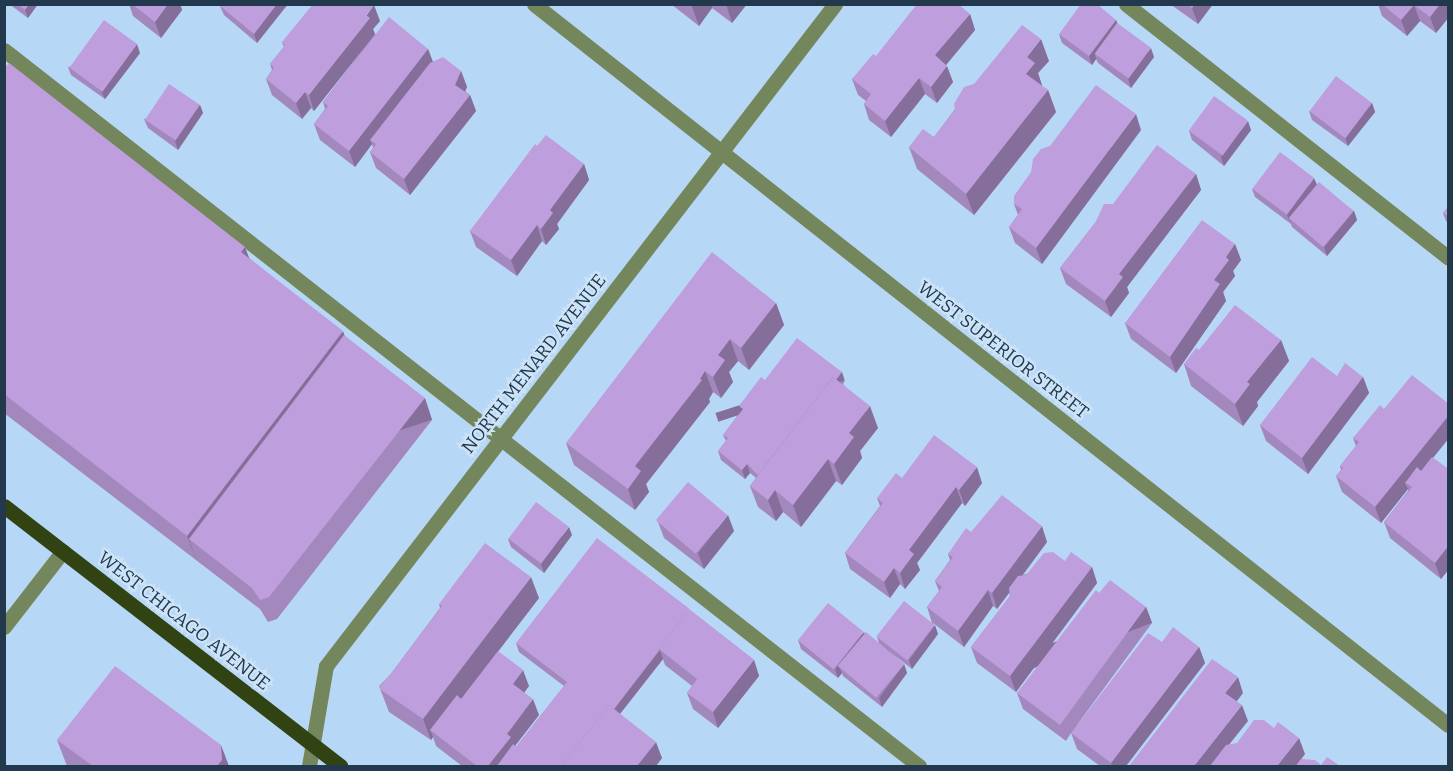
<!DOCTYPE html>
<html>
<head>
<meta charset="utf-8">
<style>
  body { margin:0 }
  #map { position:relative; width:1453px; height:771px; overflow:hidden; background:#b7d7f7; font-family:Bitter,serif }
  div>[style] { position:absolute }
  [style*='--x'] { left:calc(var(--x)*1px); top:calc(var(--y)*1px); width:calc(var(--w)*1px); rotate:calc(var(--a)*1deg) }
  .minor>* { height:15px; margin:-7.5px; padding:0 7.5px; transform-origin:7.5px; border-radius:7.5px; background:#74875c }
  .major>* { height:15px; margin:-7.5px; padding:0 7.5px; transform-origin:7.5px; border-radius:7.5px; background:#314313 }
  .wall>* { inset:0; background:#a388bd }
  .shaded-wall>* { inset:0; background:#856f9a; transform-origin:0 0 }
  .building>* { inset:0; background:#be9edc; transform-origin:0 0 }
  span { translate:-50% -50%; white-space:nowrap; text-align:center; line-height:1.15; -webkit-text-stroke:4.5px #cde3f8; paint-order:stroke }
  .street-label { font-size:18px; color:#22384d }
  .frame { position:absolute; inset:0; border:6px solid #22384d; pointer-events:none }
</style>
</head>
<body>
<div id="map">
  <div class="minor">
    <div style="--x:534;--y:4;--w:1164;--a:38.27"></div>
    <div style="--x:1126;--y:4;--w:410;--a:38.2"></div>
    <div style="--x:4;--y:50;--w:1162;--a:38.04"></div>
    <div style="--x:4;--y:627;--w:96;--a:-52.2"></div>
    <div style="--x:309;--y:766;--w:101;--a:-80.4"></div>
    <div style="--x:326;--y:666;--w:835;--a:-52.44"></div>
  </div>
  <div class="major">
    <div style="--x:4;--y:506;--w:425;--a:37.7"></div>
  </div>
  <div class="wall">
    <div style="clip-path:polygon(9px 4px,38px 4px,28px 18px)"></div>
    <div style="clip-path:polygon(129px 4px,180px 4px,182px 10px,161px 38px,133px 16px)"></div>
    <div style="clip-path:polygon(222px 4px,288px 4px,257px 43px,224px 15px,220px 6px)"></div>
    <div style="clip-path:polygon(671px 4px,747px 4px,732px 23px,712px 8px,699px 26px)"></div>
    <div style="clip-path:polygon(1170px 4px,1213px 4px,1198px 24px)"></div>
    <div style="clip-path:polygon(1378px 4px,1449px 4px,1449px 17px,1436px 33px,1420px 21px,1407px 36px,1382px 16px)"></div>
    <div style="clip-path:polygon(970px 14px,975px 30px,946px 65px,953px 82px,937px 103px,925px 94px,891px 137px,869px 120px,864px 104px,866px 101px,858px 95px,852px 79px,876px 56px)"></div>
    <div style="clip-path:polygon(1116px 20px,1118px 24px,1154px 57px,1131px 88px,1098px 63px,1096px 59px,1092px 65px,1062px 43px,1059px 34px)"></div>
    <div style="clip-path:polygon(380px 21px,373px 29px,375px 34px,428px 49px,433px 62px,461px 71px,467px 87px,465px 91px,470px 95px,476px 111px,410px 195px,376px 168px,370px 152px,373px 148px,372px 144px,355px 167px,320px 140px,314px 124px,325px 109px,323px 102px,365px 47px,314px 111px,311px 108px,302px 119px,272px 95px,266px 79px,272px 70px,270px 64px,284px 47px,282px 42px)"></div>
    <div style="clip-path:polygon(140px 53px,105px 99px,71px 75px,68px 67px)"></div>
    <div style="clip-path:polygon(1049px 61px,1038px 73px,1042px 86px,1048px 90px,1056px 112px,974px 215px,917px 169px,909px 147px,934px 137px,974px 84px)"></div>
    <div style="clip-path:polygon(4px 68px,245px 247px,249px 258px,344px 335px,432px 420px,277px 619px,268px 622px,260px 609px,4px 413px)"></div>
    <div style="clip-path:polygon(1372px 103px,1375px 112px,1348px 146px,1312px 120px,1309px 111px)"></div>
    <div style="clip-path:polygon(200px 105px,203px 113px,178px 150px,148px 128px,144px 119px)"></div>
    <div style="clip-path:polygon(1141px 130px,1042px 264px,1015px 243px,1009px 227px,1018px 215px,1014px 204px)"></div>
    <div style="clip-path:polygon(1251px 130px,1224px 166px,1192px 140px,1189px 131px)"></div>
    <div style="clip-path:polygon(537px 146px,584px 164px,589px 180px,557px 224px,559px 229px,546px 245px,542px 241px,517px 276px,476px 247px,470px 231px)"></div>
    <div style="clip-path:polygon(1196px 174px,1201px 190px,1127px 287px,1129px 293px,1111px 317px,1066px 284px,1060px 268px,1095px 223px,1113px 204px)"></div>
    <div style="clip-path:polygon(1317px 185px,1354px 211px,1357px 220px,1327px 256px,1292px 227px,1291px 224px,1255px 197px,1252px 189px)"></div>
    <div style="clip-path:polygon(1449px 206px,1449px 223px,1446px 221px,1443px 213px)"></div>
    <div style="clip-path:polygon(1235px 244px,1241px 260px,1233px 271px,1235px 276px,1223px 292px,1226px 301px,1176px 373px,1131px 339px,1125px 323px)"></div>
    <div style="clip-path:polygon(776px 303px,784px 325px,749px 370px,738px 361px,729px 372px,733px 382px,721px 398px,713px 392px,709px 399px,710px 402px,646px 484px,649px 492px,635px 510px,574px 465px,566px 443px)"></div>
    <div style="clip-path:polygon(1281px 340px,1289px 361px,1257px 402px,1258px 406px,1243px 426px,1191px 386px,1184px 364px,1199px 350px)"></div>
    <div style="clip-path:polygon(1337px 376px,1363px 377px,1369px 393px,1308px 474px,1266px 441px,1260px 425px)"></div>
    <div style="clip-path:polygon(765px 380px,845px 381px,843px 384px,878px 428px,860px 451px,862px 458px,842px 485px,836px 481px,801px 527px,783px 512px,776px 521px,758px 507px,750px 486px,756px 478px,750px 473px,745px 479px,721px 460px,718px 451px,726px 441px,723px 435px,741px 411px,739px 406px)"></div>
    <div style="clip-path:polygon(1449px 404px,1449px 438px,1433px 458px,1448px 469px,1449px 468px,1449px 569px,1441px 579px,1390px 538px,1384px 522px,1408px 491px,1408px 489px,1381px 523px,1342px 492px,1336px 476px,1341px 470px,1340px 466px,1356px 446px,1353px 438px,1384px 409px)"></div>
    <div style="clip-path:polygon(902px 478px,982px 483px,965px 506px,962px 503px,917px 563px,920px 570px,905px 589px,900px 584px,890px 598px,850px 569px,845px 553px,880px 506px,877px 498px)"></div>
    <div style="clip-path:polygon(658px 522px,734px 531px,704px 569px,664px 538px)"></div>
    <div style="clip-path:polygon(971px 532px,1047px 542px,1023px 575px,1065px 561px,1092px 567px,1097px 583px,1016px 692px,977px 663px,971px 647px,1010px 596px,1009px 593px,997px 609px,993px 606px,964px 647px,933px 623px,938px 634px,912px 669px,890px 652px,904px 664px,907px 673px,882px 707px,843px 676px,842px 673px,838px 678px,801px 649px,798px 640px,865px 634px,879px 643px,877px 637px,932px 623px,927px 607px,939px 591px,935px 581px,950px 560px,948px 554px)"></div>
    <div style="clip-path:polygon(572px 535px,544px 573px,511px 547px,508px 539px)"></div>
    <div style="clip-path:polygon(1099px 593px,1146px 607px,1152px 623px,1077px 725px,1162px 642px,1199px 647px,1205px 663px,1126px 766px,1100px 766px,1077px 749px,1071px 733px,1066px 741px,1023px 709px,1017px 693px)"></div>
    <div style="clip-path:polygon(539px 598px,498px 651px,529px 686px,524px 692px,539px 715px,515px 746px,516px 747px,564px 686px,519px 652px,516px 643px,691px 611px,754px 660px,759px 676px,718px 728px,693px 709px,687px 693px,692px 686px,665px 665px,663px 659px,620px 714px,662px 758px,656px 766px,462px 766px,436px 746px,433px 737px,431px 740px,389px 712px,379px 686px,390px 675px,440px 608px,439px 604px)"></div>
    <div style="clip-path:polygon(57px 740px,229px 766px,67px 766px)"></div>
  </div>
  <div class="shaded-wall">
    <div style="clip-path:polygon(29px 4px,38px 4px,28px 18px,25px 10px)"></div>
    <div style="clip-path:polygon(168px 4px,180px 4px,182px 10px,161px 38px,155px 22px)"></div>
    <div style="clip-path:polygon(277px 4px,288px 4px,257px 43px,254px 34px)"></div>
    <div style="clip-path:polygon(691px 4px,711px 4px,712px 8px,699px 26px)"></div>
    <div style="clip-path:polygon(726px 4px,747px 4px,732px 23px)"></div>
    <div style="clip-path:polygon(1195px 4px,1213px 4px,1198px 24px,1192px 8px)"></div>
    <div style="clip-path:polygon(1440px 4px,1449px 4px,1449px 17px,1436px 33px,1430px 17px)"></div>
    <div style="clip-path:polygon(374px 5px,380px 21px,373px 29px,375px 34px,314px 111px,309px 95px)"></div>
    <div style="clip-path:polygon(1414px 5px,1420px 21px,1407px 36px,1401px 20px)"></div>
    <div style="clip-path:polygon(970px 14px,975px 30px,941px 71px,935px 55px)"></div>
    <div style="clip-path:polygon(1116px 20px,1119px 28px,1095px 54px,1096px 59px,1092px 65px,1089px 56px)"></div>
    <div style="clip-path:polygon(1041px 39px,1049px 61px,1038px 73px,1042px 85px,1034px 95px,1026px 74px,1027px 57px)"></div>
    <div style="clip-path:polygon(137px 44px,140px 53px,105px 99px,101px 91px)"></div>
    <div style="clip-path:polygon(1151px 48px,1154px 57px,1131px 88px,1128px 79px)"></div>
    <div style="clip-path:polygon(428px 49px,434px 65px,370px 140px,372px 144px,355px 167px,349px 151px)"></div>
    <div style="clip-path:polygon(947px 66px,953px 82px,937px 103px,931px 87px)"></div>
    <div style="clip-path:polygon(461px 71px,467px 87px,461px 101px,455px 85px)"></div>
    <div style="clip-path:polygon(919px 78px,925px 94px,891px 137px,885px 121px)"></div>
    <div style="clip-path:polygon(1048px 90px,1056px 112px,974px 215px,966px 194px)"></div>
    <div style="clip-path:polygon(305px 92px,311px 108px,302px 119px,296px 103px)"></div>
    <div style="clip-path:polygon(470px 95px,476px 111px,410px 195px,404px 179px)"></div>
    <div style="clip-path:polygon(1372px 103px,1375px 112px,1348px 146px,1345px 137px)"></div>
    <div style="clip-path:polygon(200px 105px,203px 113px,178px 150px,175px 141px)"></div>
    <div style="clip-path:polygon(1136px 114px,1141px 130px,1042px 264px,1036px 248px)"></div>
    <div style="clip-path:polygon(1248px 121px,1251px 130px,1224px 166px,1221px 157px)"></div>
    <div style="clip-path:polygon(584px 164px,589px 180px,557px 224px,559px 229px,546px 245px,541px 229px,550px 210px)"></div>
    <div style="clip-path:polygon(1196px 174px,1201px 190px,1127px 287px,1129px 293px,1111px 317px,1105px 301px,1119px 274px)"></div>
    <div style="clip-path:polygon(1314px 178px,1318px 187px,1289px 218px,1291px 224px,1287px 215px)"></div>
    <div style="clip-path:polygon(1354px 211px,1357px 220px,1327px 256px,1324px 247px)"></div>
    <div style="clip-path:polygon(537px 225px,542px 241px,517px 276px,511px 260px)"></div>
    <div style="clip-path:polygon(1235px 244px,1241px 260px,1233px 271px,1235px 276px,1223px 292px,1226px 301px,1176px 373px,1170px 357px,1214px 280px,1226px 257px)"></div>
    <div style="clip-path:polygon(245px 247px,254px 272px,241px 252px)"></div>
    <div style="clip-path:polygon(776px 303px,784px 325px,749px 370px,741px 348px)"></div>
    <div style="clip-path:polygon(343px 331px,352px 357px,189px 539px,197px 561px,187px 536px)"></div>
    <div style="clip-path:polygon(730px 339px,738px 361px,729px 372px,733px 382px,721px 398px,713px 377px,718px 355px)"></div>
    <div style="clip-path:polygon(1281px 340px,1289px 361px,1257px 402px,1258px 406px,1243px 426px,1235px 404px,1247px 382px)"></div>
    <div style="clip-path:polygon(705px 371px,713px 392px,709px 399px,710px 402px,646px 484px,649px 492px,635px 510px,628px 489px,635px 466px)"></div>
    <div style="left:842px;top:372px;width:9px;height:133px;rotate:72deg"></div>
    <div style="clip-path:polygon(1363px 377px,1369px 393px,1308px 474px,1302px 458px)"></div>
    <div style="left:425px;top:398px;width:23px;height:253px;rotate:72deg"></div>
    <div style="clip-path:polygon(870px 406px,878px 428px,860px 451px,862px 458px,842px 485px,834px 464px,849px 433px)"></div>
    <div style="clip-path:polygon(1449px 415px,1449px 438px,1410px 486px,1405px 483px,1408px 489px,1381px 523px,1375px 507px)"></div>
    <div style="clip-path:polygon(828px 459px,836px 481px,801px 527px,793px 505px)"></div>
    <div style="clip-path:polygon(747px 464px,750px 473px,745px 479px,742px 470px)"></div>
    <div style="clip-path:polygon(977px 467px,982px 483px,965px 506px,959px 490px)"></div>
    <div style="clip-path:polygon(956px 487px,962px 503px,917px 563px,920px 570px,905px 589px,900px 573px,909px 550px)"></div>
    <div style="clip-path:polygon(775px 490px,783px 512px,776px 521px,768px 500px)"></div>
    <div style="clip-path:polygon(728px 515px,734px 531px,704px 569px,698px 553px)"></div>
    <div style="clip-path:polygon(1042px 526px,1047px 542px,997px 609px,992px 593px)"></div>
    <div style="clip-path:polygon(569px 527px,572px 535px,544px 573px,541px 564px)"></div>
    <div style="clip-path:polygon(1449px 545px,1449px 569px,1441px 579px,1435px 563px)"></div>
    <div style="clip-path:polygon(1092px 567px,1097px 583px,1016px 692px,1010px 676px)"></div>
    <div style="clip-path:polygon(894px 568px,900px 584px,890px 598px,884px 582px)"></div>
    <div style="clip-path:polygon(531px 577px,539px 598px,435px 734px,430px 730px,433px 737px,431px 740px,423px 719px)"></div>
    <div style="clip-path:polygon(988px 590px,993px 606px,964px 647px,958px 631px)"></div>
    <div style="left:1146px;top:607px;width:17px;height:146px;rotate:69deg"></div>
    <div style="clip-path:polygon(935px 625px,938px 634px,912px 669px,909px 660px)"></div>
    <div style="clip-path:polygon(864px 632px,868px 640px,839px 667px,842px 673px,838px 678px,835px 669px)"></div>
    <div style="clip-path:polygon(1199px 647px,1205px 663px,1126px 766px,1112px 766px,1111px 763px)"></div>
    <div style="clip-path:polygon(660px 650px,663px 659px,579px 766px,570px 766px)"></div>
    <div style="clip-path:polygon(754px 660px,759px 676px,718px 728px,713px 712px)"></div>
    <div style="clip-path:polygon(904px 664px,907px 673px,882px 707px,879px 698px)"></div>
    <div style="clip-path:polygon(523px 670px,529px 686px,519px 700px,513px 684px)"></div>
    <div style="clip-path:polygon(1238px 677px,1243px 693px,1231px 709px,1225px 693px)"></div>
    <div style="clip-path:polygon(533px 699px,539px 715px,514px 747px,506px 766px,488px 766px,507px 734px)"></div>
    <div style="clip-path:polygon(1242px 705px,1248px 721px,1212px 766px,1194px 766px)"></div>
    <div style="clip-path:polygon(1299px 738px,1305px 754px,1296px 766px,1277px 766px)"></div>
    <div style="clip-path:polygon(656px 742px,662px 758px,656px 766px,637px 766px)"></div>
    <div style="clip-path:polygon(221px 745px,229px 766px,217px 766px)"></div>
  </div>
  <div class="building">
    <div style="clip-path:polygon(18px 4px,29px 4px,25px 10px)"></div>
    <div style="clip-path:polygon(132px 4px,168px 4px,155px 22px)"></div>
    <div style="clip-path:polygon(222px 4px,277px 4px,254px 34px,220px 6px)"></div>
    <div style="clip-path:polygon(313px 4px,374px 5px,366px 15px,370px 18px,309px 95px,305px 92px,296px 103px,266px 79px,274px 68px,270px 64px,285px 45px,282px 42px)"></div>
    <div style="clip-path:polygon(917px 4px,958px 4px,970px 14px,935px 55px,947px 66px,931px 87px,919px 78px,885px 121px,864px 104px,871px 94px,852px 79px,873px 54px,876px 56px)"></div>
    <div style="clip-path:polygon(1081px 4px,1097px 4px,1116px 20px,1089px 56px,1059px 34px)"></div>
    <div style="clip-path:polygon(1187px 4px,1195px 4px,1192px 8px)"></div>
    <div style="clip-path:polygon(1382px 4px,1440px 4px,1430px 17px,1414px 5px,1401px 20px)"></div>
    <div style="clip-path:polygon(389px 17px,428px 49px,349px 151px,314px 124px,328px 106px,323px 102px)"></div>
    <div style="left:104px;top:20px;width:41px;height:59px;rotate:36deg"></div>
    <div style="left:1117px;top:23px;width:42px;height:38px;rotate:36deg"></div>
    <div style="clip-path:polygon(1022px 25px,1041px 39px,1027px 57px,1035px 63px,1026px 74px,1048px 90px,966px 194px,909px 147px,923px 129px,934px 137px,955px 110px,954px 104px,964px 87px,974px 84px)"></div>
    <div style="clip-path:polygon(443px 57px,461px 71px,455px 85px,470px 95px,404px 179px,370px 152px,376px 144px,370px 140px,430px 63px)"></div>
    <div style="clip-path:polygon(9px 63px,245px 247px,241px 252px,343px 331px,187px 536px,4px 394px,4px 68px)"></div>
    <div style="left:1336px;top:76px;width:45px;height:44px;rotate:37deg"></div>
    <div style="left:169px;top:84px;width:37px;height:43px;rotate:34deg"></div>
    <div style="clip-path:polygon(1096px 85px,1136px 114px,1036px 248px,1009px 227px,1022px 209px,1014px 204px,1014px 196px,1031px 172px,1033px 159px,1041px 149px,1050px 146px)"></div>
    <div style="left:1214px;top:96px;width:42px;height:43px;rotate:36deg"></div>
    <div style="clip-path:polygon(546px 135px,584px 164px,550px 210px,553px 213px,541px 229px,537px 225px,511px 260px,470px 231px,535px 144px,537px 146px)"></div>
    <div style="clip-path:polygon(1157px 145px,1196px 174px,1119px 274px,1123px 277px,1105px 301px,1060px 268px,1095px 223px,1104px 204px,1113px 204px)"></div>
    <div style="left:1280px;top:152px;width:43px;height:46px;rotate:37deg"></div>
    <div style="left:1319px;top:182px;width:45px;height:47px;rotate:40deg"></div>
    <div style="clip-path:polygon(1449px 206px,1449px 217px,1443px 213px)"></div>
    <div style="clip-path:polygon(1202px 220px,1235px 244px,1226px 257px,1229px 260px,1214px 280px,1220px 284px,1170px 357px,1125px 323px)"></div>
    <div style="clip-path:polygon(712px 252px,776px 303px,741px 348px,730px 339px,718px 355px,725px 360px,713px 377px,705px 371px,700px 379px,702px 380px,635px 466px,641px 471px,628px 489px,566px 443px)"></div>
    <div style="clip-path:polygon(1235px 305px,1281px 340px,1247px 382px,1250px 384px,1235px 404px,1184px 364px,1196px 348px,1199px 350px)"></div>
    <div style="clip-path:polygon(344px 335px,425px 398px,269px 597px,260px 600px,252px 588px,189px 539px)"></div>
    <div style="clip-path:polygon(797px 338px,842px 372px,836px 380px,833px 377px,758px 475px,747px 464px,742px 470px,718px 451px,728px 438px,723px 435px,743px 409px,739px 406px,761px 377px,765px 380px)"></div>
    <div style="clip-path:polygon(1312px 357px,1337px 376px,1345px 363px,1363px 377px,1302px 458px,1260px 425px)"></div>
    <div style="clip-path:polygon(1412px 375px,1449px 404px,1449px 415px,1375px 507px,1336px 476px,1343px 468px,1340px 466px,1359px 442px,1353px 438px,1380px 405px,1384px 409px)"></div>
    <div style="clip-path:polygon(833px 377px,870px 406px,849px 433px,854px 437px,834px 464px,828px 459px,793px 505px,775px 490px,768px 500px,750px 486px)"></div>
    <div style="clip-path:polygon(934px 435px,977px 467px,959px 490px,956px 487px,909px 550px,914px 554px,900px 573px,894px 568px,884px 582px,845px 553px,883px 503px,877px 498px,896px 473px,902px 478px)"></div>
    <div style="clip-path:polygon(1432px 457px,1448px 469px,1449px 468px,1449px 545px,1435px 563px,1384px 522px,1412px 487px,1405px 483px,1417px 467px,1421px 471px)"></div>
    <div style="left:688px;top:482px;width:52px;height:50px;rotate:40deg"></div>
    <div style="clip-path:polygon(1002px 495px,1042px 526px,992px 593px,988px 590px,958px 631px,927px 607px,942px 587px,935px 581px,953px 557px,948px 554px,966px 528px,971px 532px)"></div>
    <div style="left:536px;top:502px;width:41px;height:46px;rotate:37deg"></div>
    <div style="clip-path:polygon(597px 538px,691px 610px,689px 609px,659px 649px,660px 649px,614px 709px,609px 705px,561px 766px,497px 766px,513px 744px,516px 747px,567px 682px,516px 643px)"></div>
    <div style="clip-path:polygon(485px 543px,531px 577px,423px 719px,381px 690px,379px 686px,390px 675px,442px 606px,439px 604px)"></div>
    <div style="clip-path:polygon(1053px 552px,1065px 561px,1071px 552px,1092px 567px,1010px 676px,971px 647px,1010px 596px,1009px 588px,1018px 576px,1026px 575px,1044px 553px)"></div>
    <div style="clip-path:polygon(1110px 580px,1146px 607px,1060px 725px,1017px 693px,1096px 590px,1099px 593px)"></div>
    <div style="left:904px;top:601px;width:39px;height:45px;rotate:38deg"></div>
    <div style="left:828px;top:603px;width:46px;height:48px;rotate:39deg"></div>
    <div style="clip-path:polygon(689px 609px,754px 660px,713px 712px,687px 693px,697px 679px,659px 649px)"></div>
    <div style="clip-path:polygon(1173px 627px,1199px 647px,1111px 763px,1071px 733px,1148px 633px,1162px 642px)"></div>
    <div style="left:866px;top:632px;width:50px;height:44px;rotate:40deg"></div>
    <div style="clip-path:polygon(498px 651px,523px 670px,513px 684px,533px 699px,507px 734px,511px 737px,488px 766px,477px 766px,430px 730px,457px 695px,461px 699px)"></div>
    <div style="clip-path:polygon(1212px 659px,1238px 677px,1225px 693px,1242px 705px,1194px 766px,1129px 766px)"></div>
    <div style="clip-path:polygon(115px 666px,221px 745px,222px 760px,217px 766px,93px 766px,57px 740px)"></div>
    <div style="clip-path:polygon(609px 705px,656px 742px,637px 766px,561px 766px)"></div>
    <div style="clip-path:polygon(1254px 720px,1264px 720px,1274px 728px,1278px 722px,1299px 738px,1277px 766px,1210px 766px,1226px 745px,1237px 743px)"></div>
    <div style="clip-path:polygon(1327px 757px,1340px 766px,1296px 766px,1301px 759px,1315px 760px,1321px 765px)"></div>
  </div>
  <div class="street-label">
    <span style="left:1003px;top:350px;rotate:38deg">WEST SUPERIOR STREET</span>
    <span style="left:534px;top:364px;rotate:-52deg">NORTH MENARD AVENUE</span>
    <span style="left:184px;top:621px;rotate:38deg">WEST CHICAGO AVENUE</span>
  </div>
  <div class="frame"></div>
</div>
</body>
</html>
